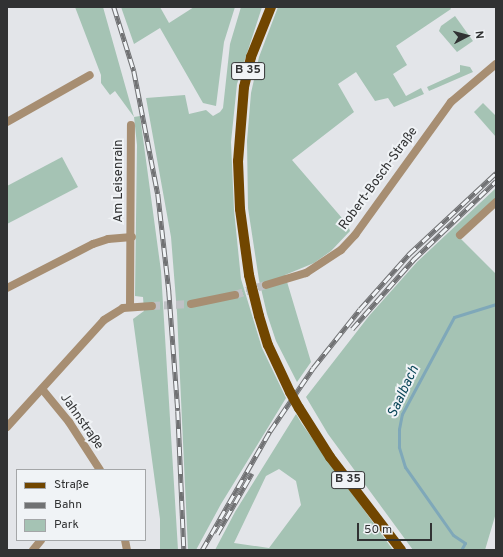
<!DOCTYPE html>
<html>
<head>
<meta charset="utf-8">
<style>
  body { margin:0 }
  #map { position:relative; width:503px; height:557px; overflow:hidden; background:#e3e5e9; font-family:Overpass,sans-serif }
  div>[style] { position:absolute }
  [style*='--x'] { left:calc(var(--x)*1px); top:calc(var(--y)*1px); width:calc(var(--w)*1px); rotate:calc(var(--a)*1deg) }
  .green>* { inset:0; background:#a5c3b4 }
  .stream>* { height:3px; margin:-1.5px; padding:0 1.5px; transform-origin:1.5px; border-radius:1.5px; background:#7fa8b9 }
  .street-tunnel>* { height:8px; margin-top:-4px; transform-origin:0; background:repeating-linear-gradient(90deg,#bfc1c5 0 8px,transparent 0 12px) }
  .street>* { height:8px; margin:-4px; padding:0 4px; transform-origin:4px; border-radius:4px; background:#a78e72 }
  .primary>* { height:10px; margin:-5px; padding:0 5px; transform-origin:5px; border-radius:5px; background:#714600 }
  .rail>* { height:4.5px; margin-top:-2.25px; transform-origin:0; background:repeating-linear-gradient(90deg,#f0f3f6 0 9px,#707173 0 18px); box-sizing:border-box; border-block:1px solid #707173 }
  .primary-bridge>* { height:10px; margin:-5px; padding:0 5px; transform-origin:5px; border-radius:5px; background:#714600 }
  span { translate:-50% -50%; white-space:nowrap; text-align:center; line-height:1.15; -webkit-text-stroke:4px #f0f3f6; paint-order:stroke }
  .shield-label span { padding:1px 3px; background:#f0f3f6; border:1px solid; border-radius:3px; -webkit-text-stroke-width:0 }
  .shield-label { font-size:12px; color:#313233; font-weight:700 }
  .street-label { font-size:13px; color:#313233 }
  .water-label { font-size:14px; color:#0c4759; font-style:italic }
  .frame { position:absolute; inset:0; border:8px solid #313233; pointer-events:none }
  .legend { position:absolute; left:16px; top:469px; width:130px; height:72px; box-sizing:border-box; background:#f0f3f6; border:1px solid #a4a6a8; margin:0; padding:5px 7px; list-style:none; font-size:12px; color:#313233 }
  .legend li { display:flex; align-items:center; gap:8px; height:20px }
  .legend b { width:20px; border:1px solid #a4a6a8 }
  .north { position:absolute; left:447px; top:16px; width:40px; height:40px; -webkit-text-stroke:3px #f0f3f6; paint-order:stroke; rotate:84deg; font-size:11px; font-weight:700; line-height:16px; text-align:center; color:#313233 }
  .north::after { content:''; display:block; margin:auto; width:14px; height:18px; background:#313233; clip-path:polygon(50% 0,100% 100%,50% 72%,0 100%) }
  .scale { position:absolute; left:357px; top:523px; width:75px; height:18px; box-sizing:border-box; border:2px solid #313233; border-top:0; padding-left:5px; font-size:12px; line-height:14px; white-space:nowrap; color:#313233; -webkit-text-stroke:3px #f0f3f6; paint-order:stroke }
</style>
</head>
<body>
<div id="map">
  <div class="green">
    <div style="clip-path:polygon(75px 7px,103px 7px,134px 117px,140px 116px,161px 271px,178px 550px,160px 550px,160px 519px,133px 319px,144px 311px,143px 297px,135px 296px,137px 145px,134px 117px,115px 91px,110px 95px,101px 83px,101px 75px)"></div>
    <div style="clip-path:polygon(121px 7px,160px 7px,169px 23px,194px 7px,235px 7px,224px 42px,216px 106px,203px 103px,160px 28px,134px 44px)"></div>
    <div style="clip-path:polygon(241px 7px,262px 7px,237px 84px,231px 142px,234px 210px,241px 279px,262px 348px,286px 398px,221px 504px,196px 550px,188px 550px,177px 313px,171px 237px,146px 98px,185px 95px,189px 114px,206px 110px,213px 116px,220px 112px,223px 108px,230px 44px)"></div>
    <div style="clip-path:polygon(278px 7px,450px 7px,451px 9px,396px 46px,407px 65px,393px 74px,406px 96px,421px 88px,424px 94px,394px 107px,388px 98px,375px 101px,356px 72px,338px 84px,354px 112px,292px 160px,348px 225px,350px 231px,331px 251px,314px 263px,285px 275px,311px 362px,297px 382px,276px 341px,267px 314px,259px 280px,248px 208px,247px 141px,251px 93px,259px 57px)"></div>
    <div style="clip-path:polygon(455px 16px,473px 41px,457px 52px,439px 31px,441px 26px)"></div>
    <div style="clip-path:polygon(460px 65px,470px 67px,473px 72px,429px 91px,427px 87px,460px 72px)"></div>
    <div style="clip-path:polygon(483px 103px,496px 116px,496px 137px,474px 112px)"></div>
    <div style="clip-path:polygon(62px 157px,78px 187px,7px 224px,7px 186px)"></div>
    <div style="clip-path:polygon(496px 188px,496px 206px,460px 238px,496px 274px,496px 513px,485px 550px,413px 550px,328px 434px,306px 397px,369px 316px,417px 262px)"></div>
    <div style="clip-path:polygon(evenodd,296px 414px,302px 424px,393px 550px,215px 550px,235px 512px,296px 414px,279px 469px,296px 481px,301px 505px,269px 548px,234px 543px,266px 476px,279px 469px)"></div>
  </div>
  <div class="stream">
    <div style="--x:461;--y:550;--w:8;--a:-60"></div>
    <div style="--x:465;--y:543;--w:14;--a:-146"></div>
    <div style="--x:453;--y:535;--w:83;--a:-125.2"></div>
    <div style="--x:405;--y:467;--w:21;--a:-107"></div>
    <div style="--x:399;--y:447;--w:18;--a:-90"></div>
    <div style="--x:399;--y:429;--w:15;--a:-79"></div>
    <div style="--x:402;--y:414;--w:110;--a:-61.8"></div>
    <div style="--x:454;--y:317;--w:44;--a:-17.2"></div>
  </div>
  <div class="street-tunnel">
    <div style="--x:235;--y:295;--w:33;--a:-18"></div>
    <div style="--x:152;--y:306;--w:39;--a:-3"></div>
  </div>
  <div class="street">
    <div style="--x:7;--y:122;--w:95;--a:-29.5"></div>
    <div style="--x:460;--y:235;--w:49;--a:-42.5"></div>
    <div style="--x:266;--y:285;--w:42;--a:-16.7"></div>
    <div style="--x:306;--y:273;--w:42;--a:-33.3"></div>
    <div style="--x:341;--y:250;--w:21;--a:-47"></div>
    <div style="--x:355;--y:235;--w:164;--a:-54.2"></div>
    <div style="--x:451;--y:102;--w:59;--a:-40.2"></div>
    <div style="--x:7;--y:288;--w:97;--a:-27.1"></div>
    <div style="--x:93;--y:244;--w:16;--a:-18"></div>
    <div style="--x:108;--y:239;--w:24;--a:-5"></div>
    <div style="--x:191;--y:304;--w:45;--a:-11.6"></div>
    <div style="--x:130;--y:307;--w:182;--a:-89.7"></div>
    <div style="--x:42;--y:389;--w:43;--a:50.7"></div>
    <div style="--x:69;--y:422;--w:57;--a:57.1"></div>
    <div style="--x:7;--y:427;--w:144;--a:-47.8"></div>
    <div style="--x:104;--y:320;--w:22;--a:-32"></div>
    <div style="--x:123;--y:308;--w:29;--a:-4"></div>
    <div style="--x:125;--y:540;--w:10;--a:79"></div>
    <div style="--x:33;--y:550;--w:13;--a:-51"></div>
  </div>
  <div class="primary">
    <div style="--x:271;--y:7;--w:54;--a:111.8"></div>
    <div style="--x:251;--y:57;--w:31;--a:103"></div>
    <div style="--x:244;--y:87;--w:74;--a:94.6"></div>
    <div style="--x:238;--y:161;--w:48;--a:87.6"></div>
    <div style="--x:240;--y:209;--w:67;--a:82.2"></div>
    <div style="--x:249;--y:275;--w:42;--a:76.3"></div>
    <div style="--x:259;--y:316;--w:30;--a:73"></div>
    <div style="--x:268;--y:345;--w:52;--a:64.9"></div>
    <div style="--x:299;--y:408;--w:58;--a:57.7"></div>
    <div style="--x:330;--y:457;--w:117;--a:52.6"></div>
  </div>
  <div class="rail">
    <div style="--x:114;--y:7;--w:67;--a:72.6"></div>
    <div style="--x:134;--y:71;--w:125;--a:79"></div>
    <div style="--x:158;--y:194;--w:98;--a:83.5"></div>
    <div style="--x:169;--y:291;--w:120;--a:85.7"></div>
    <div style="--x:178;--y:411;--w:139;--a:87.5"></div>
    <div style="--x:352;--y:329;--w:94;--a:-48.5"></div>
    <div style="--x:414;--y:259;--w:113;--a:-43.6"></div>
    <div style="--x:217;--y:534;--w:70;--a:-60.2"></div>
    <div style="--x:202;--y:550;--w:137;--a:-60.3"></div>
    <div style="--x:270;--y:431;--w:76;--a:-55.7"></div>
    <div style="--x:313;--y:368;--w:75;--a:-51.5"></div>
    <div style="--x:360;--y:309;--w:74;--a:-48.3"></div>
    <div style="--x:409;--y:254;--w:119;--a:-43"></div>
  </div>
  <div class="primary-bridge">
    <div style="--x:290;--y:392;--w:18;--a:61"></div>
  </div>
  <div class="shield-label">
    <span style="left:248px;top:71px">B 35</span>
    <span style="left:348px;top:480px">B 35</span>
  </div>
  <div class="street-label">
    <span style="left:379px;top:179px;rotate:-54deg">Robert-Bosch-Straße</span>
    <span style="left:119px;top:181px;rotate:-90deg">Am Leisenrain</span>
    <span style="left:81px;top:422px;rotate:55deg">Jahnstraße</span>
  </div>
  <div class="water-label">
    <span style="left:404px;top:392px;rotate:-65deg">Saalbach</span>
  </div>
  <div class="frame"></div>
  <ul class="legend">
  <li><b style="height:5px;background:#714600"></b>Straße</li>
  <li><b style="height:5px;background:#707173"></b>Bahn</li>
  <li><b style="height:11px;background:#a5c3b4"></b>Park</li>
  </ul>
  <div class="north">N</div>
  <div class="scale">50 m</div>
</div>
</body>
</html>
